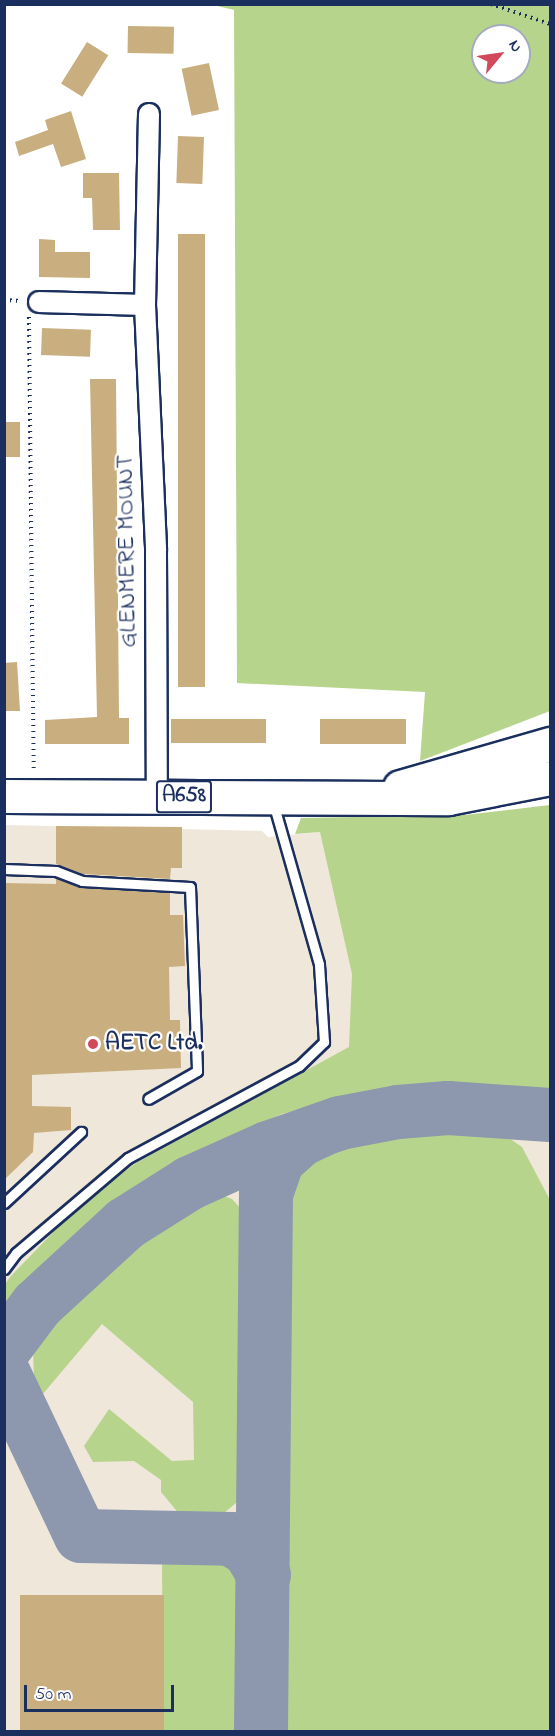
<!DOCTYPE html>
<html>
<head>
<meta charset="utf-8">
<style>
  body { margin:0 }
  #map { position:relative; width:555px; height:1736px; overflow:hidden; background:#fff; font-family:"Indie Flower",sans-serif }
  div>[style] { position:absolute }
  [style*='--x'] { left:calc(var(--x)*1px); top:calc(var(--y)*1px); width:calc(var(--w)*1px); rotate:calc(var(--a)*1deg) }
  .built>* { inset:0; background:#efe7d9 }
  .green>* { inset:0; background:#b7d48d }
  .taxiway>* { height:54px; margin:-27px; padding:0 27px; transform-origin:27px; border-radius:27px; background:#8d97ae }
  .building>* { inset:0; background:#c9af80; transform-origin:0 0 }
  .path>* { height:4px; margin-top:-2px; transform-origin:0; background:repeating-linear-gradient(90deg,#1b2f5e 0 1.5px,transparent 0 6px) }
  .roads { filter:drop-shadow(2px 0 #1b2f5e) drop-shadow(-2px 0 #1b2f5e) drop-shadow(0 2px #1b2f5e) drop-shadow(0 -2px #1b2f5e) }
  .lane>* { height:9px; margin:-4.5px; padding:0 4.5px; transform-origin:4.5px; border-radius:4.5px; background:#fff }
  .street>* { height:20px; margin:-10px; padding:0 10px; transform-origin:10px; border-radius:10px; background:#fff }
  .highway>* { height:33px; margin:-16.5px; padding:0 16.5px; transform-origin:16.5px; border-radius:16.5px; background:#fff }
  .dots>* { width:16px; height:16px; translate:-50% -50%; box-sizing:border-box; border:3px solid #fff; border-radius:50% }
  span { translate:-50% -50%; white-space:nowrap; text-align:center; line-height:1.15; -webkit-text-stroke:4.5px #fff; paint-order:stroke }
  .shield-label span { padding:2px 4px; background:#fff; border:2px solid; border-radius:4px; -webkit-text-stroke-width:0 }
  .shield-label { font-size:22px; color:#1b2f5e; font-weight:700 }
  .street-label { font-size:24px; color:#1b2f5e }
  .poi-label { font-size:24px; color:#1b2f5e; font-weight:700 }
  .left { translate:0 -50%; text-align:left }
  .frame { position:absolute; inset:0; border:6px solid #1b2f5e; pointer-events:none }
  .north { position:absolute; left:471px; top:24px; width:60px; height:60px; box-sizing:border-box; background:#fff; border:2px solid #a4acbf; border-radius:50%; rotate:61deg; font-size:16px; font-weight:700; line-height:24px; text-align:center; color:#1b2f5e }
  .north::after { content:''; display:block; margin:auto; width:21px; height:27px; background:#d1495b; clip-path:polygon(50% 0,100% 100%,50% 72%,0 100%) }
  .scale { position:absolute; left:24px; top:1685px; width:150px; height:27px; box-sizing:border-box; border:3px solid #1b2f5e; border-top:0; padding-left:8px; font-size:18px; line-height:21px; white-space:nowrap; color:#1b2f5e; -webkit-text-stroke:4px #fff; paint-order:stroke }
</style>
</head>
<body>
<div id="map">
  <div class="built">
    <div style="clip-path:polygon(5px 825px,262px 831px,268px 837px,320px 832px,550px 833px,550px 1731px,5px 1732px)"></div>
  </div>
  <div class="green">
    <div style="clip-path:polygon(evenodd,213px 5px,550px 5px,550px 711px,420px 761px,425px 692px,237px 683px,234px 10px,213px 5px,483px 36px,519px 36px,519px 72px,483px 72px,483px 36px)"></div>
    <div style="clip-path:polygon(550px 805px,550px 1093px,455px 1089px,347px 1096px,282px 1114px,207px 1146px,116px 1203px,58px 1257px,5px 1316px,5px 1284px,11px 1276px,62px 1223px,106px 1185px,136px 1163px,349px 1047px,352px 974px,320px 832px,295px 834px,301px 818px,465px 815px)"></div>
    <div style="clip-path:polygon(497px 1130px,522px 1147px,550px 1200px,550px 1731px,283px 1731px,285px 1189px,302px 1162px,333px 1150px,399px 1138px)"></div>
    <div style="clip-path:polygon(217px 1193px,232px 1199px,243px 1211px,244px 1496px,216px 1520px,181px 1516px,161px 1492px,161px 1480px,134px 1461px,93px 1462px,84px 1446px,109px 1409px,172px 1461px,194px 1460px,193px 1402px,102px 1324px,42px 1395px,34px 1380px,33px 1350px,81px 1296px,143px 1241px)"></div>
    <div style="clip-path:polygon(186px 1551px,208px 1551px,227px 1563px,240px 1581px,241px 1731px,163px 1731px,162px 1558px)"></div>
  </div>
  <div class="taxiway">
    <div style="--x:4;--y:1349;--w:55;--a:-53.1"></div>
    <div style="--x:37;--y:1305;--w:120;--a:-42.6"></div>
    <div style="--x:125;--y:1224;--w:77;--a:-32.2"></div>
    <div style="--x:190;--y:1183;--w:85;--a:-24.2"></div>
    <div style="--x:268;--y:1148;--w:76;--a:-19.1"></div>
    <div style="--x:340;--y:1123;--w:59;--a:-10.7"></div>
    <div style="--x:398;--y:1112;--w:50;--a:-4.6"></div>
    <div style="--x:448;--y:1108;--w:102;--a:3.9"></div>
    <div style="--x:4;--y:1374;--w:179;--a:64.6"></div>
    <div style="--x:81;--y:1536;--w:150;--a:1.1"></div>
    <div style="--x:231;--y:1539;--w:21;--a:31"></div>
    <div style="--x:249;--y:1550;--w:29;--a:59"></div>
    <div style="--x:261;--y:1732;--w:538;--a:-89.47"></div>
    <div style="--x:266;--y:1194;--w:36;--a:-71"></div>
    <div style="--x:278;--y:1160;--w:30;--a:-42"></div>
    <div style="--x:300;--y:1140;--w:23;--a:-25"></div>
  </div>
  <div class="building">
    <div style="left:128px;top:26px;width:46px;height:27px;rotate:1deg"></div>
    <div style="left:87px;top:42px;width:25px;height:49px;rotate:32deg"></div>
    <div style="left:209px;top:63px;width:48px;height:28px;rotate:78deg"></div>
    <div style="clip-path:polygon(71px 111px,86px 159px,61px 167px,53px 144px,19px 156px,15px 142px,48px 130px,45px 120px)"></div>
    <div style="left:178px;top:136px;width:26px;height:47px;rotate:2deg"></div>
    <div style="clip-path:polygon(83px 173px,119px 173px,120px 230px,93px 230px,92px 198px,83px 198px)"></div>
    <div style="left:178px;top:234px;width:27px;height:453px"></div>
    <div style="clip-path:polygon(39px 239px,55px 240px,55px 252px,90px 252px,90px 278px,39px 277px)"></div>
    <div style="left:42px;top:328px;width:49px;height:27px;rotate:2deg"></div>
    <div style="clip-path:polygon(90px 379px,116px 379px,119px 718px,129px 718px,129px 744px,45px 744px,45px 720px,97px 717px)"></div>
    <div style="left:4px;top:422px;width:16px;height:35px"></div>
    <div style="clip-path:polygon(17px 662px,20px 711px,4px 711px,4px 663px)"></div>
    <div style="left:266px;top:719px;width:24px;height:95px;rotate:90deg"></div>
    <div style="left:320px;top:719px;width:86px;height:25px"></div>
    <div style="clip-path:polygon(56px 826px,182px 827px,182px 868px,171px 868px,170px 879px,83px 874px,56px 864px)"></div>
    <div style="clip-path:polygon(56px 878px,82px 888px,170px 893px,170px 915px,183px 915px,185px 966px,169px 967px,170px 1020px,180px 1020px,181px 1068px,32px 1075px,32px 1106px,71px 1107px,71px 1130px,34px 1133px,33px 1152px,4px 1180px,4px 883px,56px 884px)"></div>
    <div style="left:20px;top:1595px;width:144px;height:136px"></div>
  </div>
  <div class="path">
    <div style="--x:491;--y:4;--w:62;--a:18.7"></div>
    <div style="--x:4;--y:300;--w:18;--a:3"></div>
    <div style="--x:29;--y:317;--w:455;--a:89.4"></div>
  </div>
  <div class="roads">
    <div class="lane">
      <div style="--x:4;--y:869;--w:52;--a:2.2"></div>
      <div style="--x:56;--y:871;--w:28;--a:21"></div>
      <div style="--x:82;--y:881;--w:108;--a:3.2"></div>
      <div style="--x:190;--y:887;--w:184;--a:87.8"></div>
      <div style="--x:197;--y:1071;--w:56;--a:150.3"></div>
      <div style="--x:4;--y:1203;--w:105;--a:-42.7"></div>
      <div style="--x:4;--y:1269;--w:20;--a:-53"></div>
      <div style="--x:16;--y:1253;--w:147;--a:-40.3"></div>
      <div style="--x:128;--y:1158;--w:194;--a:-28.3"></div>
      <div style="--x:299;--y:1066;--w:35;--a:-44"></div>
      <div style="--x:324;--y:1042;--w:78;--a:-93.7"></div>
      <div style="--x:319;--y:964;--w:167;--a:-105.9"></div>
    </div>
    <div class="street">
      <div style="--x:149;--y:114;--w:191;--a:91.2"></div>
      <div style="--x:145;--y:305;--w:246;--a:87.4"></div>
      <div style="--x:156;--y:551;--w:245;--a:89.8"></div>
      <div style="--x:39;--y:302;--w:106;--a:1.6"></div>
    </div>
    <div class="highway">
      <div style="--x:400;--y:787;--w:156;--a:-16"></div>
      <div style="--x:4;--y:796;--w:444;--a:0.3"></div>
      <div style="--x:448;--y:798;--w:104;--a:-11.1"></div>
    </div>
  </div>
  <div class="dots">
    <div style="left:93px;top:1044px;background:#d1495b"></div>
  </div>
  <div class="shield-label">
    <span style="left:184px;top:797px">A658</span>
  </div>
  <div class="street-label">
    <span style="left:128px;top:551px;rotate:-91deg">GLENMERE MOUNT</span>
  </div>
  <div class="poi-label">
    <span class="left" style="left:105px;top:1044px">AETC Ltd.</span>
  </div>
  <div class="frame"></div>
  <div class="north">N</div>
  <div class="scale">50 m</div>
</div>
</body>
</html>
